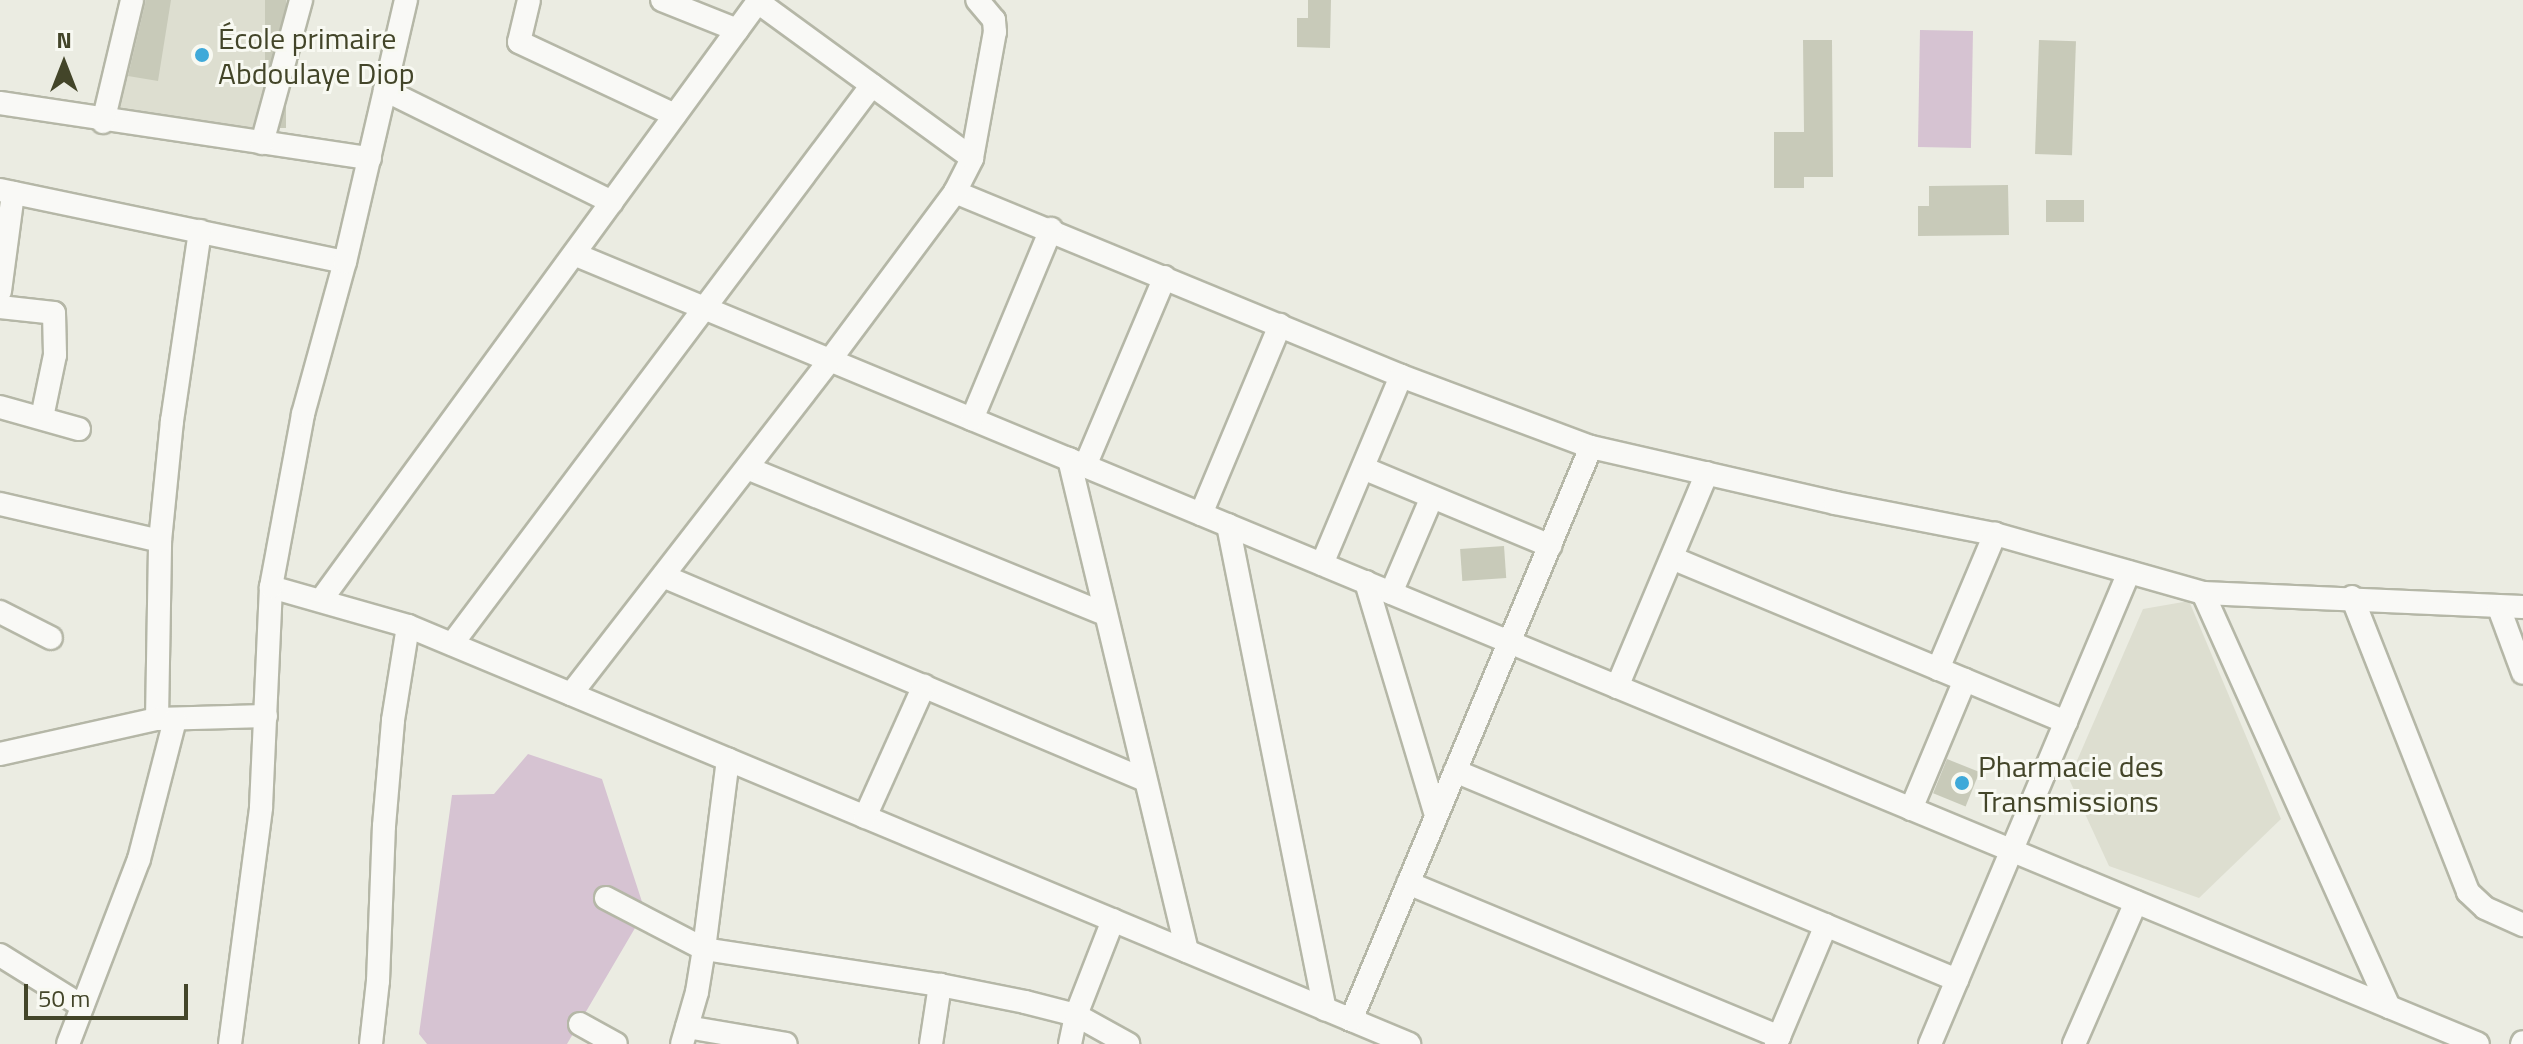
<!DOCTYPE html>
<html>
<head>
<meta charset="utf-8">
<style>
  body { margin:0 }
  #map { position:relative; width:2523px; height:1044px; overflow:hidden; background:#ebece2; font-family:"Titillium Web",sans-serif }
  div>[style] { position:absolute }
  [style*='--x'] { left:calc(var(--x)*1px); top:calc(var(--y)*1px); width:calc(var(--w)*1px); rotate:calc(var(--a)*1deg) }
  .built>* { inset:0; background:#ddded0 }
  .green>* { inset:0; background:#d6c3d2; transform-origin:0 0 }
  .building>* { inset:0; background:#c8cab9; transform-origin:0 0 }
  .roads { filter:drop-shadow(2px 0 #b5b7a7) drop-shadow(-2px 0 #b5b7a7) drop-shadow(0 2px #b5b7a7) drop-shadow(0 -2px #b5b7a7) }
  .minor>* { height:22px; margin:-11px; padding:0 11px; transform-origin:11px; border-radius:11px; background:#f9f9f6 }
  .dots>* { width:22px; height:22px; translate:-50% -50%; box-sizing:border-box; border:4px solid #f8f9f2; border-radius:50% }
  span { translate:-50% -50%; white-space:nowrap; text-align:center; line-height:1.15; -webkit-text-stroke:6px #f8f9f2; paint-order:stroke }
  .poi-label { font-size:30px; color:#434529 }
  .left { translate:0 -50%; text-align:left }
  .north { position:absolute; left:24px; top:24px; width:80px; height:80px; -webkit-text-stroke:6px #f8f9f2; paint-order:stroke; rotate:0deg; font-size:22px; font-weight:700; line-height:32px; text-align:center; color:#434529 }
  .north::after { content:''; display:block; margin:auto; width:28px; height:36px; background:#434529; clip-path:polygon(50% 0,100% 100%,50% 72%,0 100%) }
  .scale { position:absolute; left:24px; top:984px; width:164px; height:36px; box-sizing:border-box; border:4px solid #434529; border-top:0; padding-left:10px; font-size:24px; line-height:28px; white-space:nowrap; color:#434529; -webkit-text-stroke:6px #f8f9f2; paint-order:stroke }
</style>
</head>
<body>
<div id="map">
  <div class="built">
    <div style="clip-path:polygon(136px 0,295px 0,259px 135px,110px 111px)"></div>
    <div style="clip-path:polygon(2189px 601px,2281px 819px,2199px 898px,2109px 866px,2069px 779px,2143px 609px)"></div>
  </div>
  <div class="green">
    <div style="left:1920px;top:30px;width:53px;height:117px;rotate:1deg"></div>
    <div style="clip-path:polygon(528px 754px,602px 779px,645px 911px,567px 1044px,427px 1044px,419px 1034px,452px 795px,494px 794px)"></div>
  </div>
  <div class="building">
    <div style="clip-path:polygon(146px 0,171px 0,158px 81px,128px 76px)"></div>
    <div style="left:265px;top:0;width:21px;height:128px"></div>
    <div style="clip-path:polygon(1308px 0,1331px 0,1330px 48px,1297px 47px,1297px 18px,1308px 18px)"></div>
    <div style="clip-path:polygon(1803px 40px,1832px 40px,1833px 177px,1804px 177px,1804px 188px,1774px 188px,1774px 132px,1804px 132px)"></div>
    <div style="left:2039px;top:40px;width:37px;height:114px;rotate:2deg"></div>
    <div style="clip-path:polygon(2008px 185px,2009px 235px,1918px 236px,1918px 206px,1929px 206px,1929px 186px)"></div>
    <div style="left:2046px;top:200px;width:38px;height:22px"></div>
    <div style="left:1504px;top:546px;width:32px;height:44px;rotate:86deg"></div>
    <div style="left:1947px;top:759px;width:35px;height:37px;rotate:22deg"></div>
  </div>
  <div class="roads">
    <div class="minor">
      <div style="--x:529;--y:0;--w:43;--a:103.4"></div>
      <div style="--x:519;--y:42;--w:172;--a:25.1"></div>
      <div style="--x:662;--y:0;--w:81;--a:21.8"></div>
      <div style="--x:758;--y:2;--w:265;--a:36.1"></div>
      <div style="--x:385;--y:90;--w:253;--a:26.3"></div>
      <div style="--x:0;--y:103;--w:374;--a:8.5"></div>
      <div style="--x:103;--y:122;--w:125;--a:-76.6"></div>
      <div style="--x:262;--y:143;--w:148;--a:-74.7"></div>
      <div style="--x:0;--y:190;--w:352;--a:11.8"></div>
      <div style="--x:955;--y:192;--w:482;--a:22.4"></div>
      <div style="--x:1401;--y:376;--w:203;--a:20.5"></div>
      <div style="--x:1591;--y:447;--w:250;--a:12.9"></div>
      <div style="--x:1835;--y:503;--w:163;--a:11"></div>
      <div style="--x:1995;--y:534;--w:216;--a:15.8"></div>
      <div style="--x:2203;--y:593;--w:320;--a:2.5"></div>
      <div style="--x:574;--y:254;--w:2061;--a:22.53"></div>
      <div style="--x:0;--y:291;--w:99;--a:-82.4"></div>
      <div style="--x:0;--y:307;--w:54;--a:6.3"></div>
      <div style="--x:54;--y:313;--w:42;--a:88.6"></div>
      <div style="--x:55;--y:355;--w:63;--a:101.8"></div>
      <div style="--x:0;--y:407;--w:82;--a:15.6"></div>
      <div style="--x:972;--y:419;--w:206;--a:-67.4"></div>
      <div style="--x:1069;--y:459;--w:506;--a:76.51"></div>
      <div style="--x:1085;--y:466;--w:205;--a:-67.1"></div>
      <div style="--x:747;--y:468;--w:386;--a:22.2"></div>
      <div style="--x:1363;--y:468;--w:203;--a:22.6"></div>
      <div style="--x:0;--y:504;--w:164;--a:13"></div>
      <div style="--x:1201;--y:514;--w:205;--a:-67.3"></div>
      <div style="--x:1228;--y:525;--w:494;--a:78.7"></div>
      <div style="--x:1672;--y:558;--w:427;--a:22.6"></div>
      <div style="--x:1322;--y:564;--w:204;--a:-67.2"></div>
      <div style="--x:663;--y:576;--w:523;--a:22.94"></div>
      <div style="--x:1366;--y:582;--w:243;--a:73.3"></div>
      <div style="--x:271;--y:587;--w:142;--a:15.9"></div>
      <div style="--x:408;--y:626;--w:1085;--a:22.66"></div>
      <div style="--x:1391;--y:593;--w:104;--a:-66.9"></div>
      <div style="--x:2203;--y:593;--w:454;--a:65.8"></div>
      <div style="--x:2352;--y:597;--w:317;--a:68.5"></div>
      <div style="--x:2468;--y:892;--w:23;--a:43"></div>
      <div style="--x:2485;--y:908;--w:42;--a:24.1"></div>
      <div style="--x:321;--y:600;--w:743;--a:-53.87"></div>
      <div style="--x:2499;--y:608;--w:69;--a:69.7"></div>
      <div style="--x:0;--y:612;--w:57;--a:27"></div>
      <div style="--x:452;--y:644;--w:699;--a:-53.08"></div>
      <div style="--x:1938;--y:669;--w:147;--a:-67.1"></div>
      <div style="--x:1617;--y:687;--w:232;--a:-67.2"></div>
      <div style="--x:571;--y:694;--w:423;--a:-52.2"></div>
      <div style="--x:830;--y:360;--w:209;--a:-53.3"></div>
      <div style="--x:955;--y:192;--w:38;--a:-63"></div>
      <div style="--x:972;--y:158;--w:128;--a:-79.7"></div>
      <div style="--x:995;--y:32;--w:12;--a:-95"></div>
      <div style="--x:994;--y:20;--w:26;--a:-130"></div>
      <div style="--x:157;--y:719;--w:178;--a:-89"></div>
      <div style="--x:160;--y:541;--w:121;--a:-84.3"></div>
      <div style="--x:172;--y:421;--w:192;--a:-81.6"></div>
      <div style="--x:0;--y:754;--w:161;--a:-12.6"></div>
      <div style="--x:157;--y:719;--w:109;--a:-1.6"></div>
      <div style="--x:1455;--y:771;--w:544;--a:22.6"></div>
      <div style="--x:1911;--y:809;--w:140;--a:-67.3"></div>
      <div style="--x:865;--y:817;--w:144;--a:-65.8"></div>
      <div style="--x:1408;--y:883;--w:402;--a:22.5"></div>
      <div style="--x:606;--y:898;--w:110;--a:27.5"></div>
      <div style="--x:704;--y:949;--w:239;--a:8.7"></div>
      <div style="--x:940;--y:985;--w:87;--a:11.3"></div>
      <div style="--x:1025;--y:1002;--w:53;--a:14.3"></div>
      <div style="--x:1076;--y:1015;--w:60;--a:29.1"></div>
      <div style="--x:0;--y:955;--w:97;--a:31.9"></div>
      <div style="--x:1351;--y:1020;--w:621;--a:-67.27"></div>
      <div style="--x:580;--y:1024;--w:41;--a:29.1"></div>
      <div style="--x:687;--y:1027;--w:100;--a:9.7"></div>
      <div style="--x:68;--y:1044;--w:198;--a:-69"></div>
      <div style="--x:139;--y:859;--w:144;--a:-75.5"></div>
      <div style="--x:230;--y:1044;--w:239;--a:-82.5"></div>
      <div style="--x:261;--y:807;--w:220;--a:-87.4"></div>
      <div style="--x:271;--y:587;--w:176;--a:-79.5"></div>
      <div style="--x:303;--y:414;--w:158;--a:-74.6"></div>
      <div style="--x:345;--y:262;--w:269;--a:-76.9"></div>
      <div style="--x:371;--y:1044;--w:63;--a:-83.7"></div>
      <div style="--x:378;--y:981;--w:155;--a:-87.8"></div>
      <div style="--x:384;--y:826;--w:106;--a:-85.1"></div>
      <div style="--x:393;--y:720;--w:95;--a:-80.9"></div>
      <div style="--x:682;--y:1044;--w:54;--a:-73.9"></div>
      <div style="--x:697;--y:992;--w:44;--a:-80.8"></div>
      <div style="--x:704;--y:949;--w:191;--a:-82.8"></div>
      <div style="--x:931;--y:1044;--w:60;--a:-81.3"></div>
      <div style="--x:1070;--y:1044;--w:30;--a:-78"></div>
      <div style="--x:1076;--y:1015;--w:102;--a:-68.7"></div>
      <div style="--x:1776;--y:1044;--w:129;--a:-67.2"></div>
      <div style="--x:1930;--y:1044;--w:512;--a:-67.14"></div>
      <div style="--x:2074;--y:1044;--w:155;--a:-66.4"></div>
      <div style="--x:2522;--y:1044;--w:2;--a:-63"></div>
    </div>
  </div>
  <div class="dots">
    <div style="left:202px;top:55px;background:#3fa9d9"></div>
    <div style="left:1962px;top:783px;background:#3fa9d9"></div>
  </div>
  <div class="poi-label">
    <span class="left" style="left:218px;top:55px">École primaire<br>Abdoulaye Diop</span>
    <span class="left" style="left:1978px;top:783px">Pharmacie des<br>Transmissions</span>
  </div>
  <div class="north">N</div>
  <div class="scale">50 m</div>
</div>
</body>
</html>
